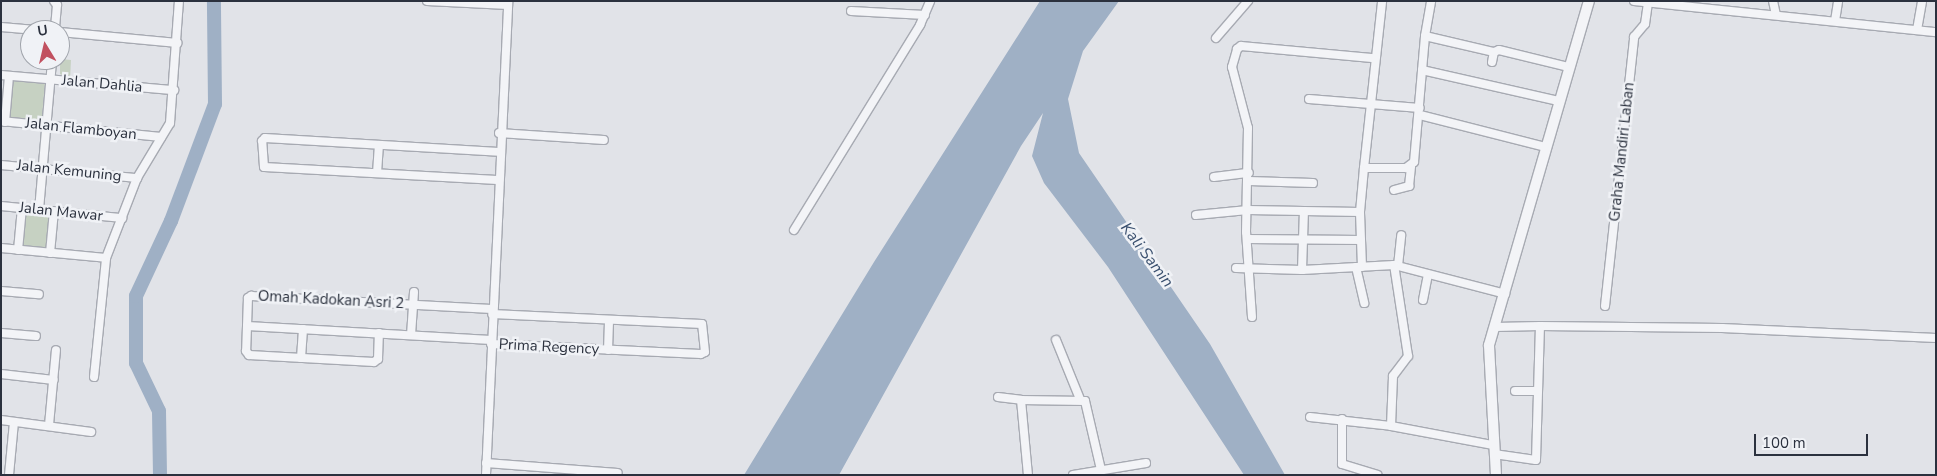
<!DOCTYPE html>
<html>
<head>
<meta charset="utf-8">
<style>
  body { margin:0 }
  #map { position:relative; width:1937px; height:476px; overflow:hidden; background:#e1e3e8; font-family:"Nunito Sans",sans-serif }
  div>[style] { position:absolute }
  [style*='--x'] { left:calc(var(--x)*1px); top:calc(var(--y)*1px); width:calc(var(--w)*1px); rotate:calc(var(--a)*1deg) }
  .green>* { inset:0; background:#c6d1c2; transform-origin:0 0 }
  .water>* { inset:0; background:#9fb0c5 }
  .river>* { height:14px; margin:-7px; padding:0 7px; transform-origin:7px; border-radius:7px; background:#9fb0c5 }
  .roads { filter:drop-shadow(1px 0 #a7aab2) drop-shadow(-1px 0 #a7aab2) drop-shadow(0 1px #a7aab2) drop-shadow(0 -1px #a7aab2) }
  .minor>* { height:8px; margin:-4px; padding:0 4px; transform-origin:4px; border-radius:4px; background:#f3f4f7 }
  .tertiary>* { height:10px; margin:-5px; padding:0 5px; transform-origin:5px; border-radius:5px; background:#f3f4f7 }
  span { translate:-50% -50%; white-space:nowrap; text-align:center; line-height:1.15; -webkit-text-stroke:5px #f0f2f6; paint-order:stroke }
  .street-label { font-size:15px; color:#2b313e }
  .water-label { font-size:16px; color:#394f6e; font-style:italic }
  .frame { position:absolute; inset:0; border:2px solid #2b313e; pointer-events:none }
  .north { position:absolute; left:20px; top:20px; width:50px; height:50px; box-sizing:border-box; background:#f0f2f6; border:1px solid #a1a5ac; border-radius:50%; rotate:351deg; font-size:14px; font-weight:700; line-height:20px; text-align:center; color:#2b313e }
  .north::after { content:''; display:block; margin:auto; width:18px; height:22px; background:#c15160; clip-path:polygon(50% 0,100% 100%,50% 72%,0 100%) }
  .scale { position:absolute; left:1754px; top:434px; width:114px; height:22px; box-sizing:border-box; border:2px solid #2b313e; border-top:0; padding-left:6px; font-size:15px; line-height:18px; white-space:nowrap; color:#2b313e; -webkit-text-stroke:4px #f0f2f6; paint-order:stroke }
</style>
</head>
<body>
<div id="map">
  <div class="green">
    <div style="clip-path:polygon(60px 59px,71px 60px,70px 80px,60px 74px)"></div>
    <div style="left:12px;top:81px;width:33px;height:37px;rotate:5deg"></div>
    <div style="left:26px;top:213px;width:24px;height:34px;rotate:5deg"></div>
  </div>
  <div class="water">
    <div style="clip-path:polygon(1040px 1px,1119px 1px,1083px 51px,1068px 99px,1079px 153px,1210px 344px,1285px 475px,1244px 475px,1108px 267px,1044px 183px,1032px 156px,1043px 113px,1021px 146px,839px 475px,744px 475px,874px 262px)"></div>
  </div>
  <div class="river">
    <div style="--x:160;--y:475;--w:64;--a:-90.9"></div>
    <div style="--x:159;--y:411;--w:53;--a:-115.6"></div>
    <div style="--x:136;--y:363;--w:67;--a:-90"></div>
    <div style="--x:136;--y:296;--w:83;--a:-65"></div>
    <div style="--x:171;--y:221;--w:125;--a:-69.4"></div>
    <div style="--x:215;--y:104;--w:103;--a:-90.6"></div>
  </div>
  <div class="roads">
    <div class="minor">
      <div style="--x:54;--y:1;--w:5;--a:53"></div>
      <div style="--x:57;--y:5;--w:25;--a:95"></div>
      <div style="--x:427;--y:1;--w:81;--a:2.8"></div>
      <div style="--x:1634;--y:1;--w:304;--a:5.9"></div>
      <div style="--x:1773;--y:1;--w:14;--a:78"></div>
      <div style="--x:851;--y:11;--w:74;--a:3.1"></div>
      <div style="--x:1835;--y:21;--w:20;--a:-81"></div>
      <div style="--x:1;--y:27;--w:38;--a:5"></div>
      <div style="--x:1917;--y:30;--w:29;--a:-80"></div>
      <div style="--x:60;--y:32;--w:118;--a:5.4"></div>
      <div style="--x:1425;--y:36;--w:71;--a:13.1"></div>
      <div style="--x:1216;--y:38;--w:49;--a:-49.1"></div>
      <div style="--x:1492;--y:62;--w:10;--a:-79"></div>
      <div style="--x:1494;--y:52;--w:5;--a:-22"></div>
      <div style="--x:1499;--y:50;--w:71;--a:13.8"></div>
      <div style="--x:1422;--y:70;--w:140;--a:12.8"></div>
      <div style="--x:1;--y:75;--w:174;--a:5"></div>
      <div style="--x:1309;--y:99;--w:111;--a:4.6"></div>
      <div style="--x:1420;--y:115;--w:130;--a:14.3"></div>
      <div style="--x:1;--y:121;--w:161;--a:5.7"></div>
      <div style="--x:5;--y:122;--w:46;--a:-85"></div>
      <div style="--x:499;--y:133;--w:105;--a:3.8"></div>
      <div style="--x:1;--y:165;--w:137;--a:5.5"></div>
      <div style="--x:1364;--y:168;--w:168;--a:-83.8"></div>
      <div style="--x:377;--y:173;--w:28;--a:-86"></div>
      <div style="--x:1214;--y:177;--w:35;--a:-7"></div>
      <div style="--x:497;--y:180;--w:233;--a:-176.8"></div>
      <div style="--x:264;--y:167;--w:26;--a:-94"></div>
      <div style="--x:262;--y:141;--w:4;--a:-45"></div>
      <div style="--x:265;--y:138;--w:234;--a:3.4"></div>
      <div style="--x:1249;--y:181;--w:64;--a:1.8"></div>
      <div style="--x:1394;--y:190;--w:16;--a:-15"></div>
      <div style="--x:1409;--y:186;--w:20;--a:-84"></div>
      <div style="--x:1;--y:206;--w:122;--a:5.7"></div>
      <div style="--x:39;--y:210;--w:151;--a:-85"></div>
      <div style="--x:1196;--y:215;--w:52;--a:-5.5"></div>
      <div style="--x:1248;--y:210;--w:56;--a:1"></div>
      <div style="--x:794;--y:230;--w:241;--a:-58.4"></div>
      <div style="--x:920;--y:25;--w:26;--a:-67"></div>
      <div style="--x:1247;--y:239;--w:114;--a:0.5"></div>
      <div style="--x:1;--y:248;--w:105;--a:5.4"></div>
      <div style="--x:18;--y:250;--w:42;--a:-84.6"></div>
      <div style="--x:50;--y:253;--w:42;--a:-84.6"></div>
      <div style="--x:1398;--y:266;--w:31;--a:-84"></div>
      <div style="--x:1356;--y:267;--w:37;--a:77"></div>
      <div style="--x:1362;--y:267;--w:55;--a:-92.1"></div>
      <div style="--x:1360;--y:212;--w:44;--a:-84.8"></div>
      <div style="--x:1364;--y:168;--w:42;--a:0"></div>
      <div style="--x:1406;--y:168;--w:10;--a:-37"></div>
      <div style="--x:1414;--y:162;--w:126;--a:-85"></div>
      <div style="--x:1425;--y:36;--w:36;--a:-80"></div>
      <div style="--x:1236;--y:268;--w:66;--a:1.7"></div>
      <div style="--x:1302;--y:270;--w:92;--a:-3.1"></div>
      <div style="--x:1394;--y:265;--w:115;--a:14.6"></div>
      <div style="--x:1302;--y:270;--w:59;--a:-88.1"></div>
      <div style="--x:1304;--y:211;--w:56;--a:1"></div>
      <div style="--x:1;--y:291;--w:38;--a:5"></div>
      <div style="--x:1423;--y:300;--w:26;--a:-79"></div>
      <div style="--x:1605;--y:306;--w:271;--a:-83.8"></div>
      <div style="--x:1634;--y:37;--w:17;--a:-50"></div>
      <div style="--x:1645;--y:24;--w:21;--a:-82"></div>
      <div style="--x:1252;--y:317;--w:85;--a:-94"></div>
      <div style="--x:1246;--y:232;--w:104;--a:-88.9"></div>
      <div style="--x:1248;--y:128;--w:63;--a:-104.7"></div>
      <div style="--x:1232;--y:67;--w:19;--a:-74"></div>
      <div style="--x:1237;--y:49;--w:5;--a:-37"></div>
      <div style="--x:1241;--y:46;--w:134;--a:5.2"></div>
      <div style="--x:247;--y:326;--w:25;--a:92"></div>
      <div style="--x:246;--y:351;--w:5;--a:53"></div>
      <div style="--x:249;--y:355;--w:125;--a:3.2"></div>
      <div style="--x:374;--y:362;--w:5;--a:-37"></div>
      <div style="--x:378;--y:359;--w:26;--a:-88"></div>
      <div style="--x:1540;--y:326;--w:182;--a:0.6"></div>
      <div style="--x:1722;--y:328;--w:214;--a:2.7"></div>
      <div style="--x:1;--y:333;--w:35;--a:5"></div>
      <div style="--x:411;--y:335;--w:43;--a:-86"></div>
      <div style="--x:491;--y:340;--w:244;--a:-176.7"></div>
      <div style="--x:247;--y:326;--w:28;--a:-88"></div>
      <div style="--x:248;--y:298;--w:4;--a:-34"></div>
      <div style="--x:251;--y:296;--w:241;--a:3.1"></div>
      <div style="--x:1056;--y:340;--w:64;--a:67.9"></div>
      <div style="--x:491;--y:344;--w:210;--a:2.7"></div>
      <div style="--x:701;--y:354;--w:4;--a:-27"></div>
      <div style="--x:705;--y:352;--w:28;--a:-96"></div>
      <div style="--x:702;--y:324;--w:210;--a:-177.3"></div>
      <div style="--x:608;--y:350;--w:30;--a:-88"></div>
      <div style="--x:301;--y:358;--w:29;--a:-86"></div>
      <div style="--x:1;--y:374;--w:53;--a:6.5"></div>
      <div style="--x:94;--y:377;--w:120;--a:-84.2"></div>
      <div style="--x:106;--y:258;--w:86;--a:-68.8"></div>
      <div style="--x:137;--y:178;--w:64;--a:-59"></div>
      <div style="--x:170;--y:123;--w:122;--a:-85.8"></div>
      <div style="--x:1515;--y:391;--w:21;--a:0"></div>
      <div style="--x:998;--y:397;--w:23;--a:7"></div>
      <div style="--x:1021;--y:400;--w:64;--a:0.9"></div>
      <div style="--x:1085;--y:401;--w:71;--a:76.9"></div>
      <div style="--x:1021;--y:400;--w:75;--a:84.7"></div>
      <div style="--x:1310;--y:417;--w:81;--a:6.3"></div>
      <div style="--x:1391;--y:426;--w:104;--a:10.6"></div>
      <div style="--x:1342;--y:419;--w:45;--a:90"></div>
      <div style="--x:1342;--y:464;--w:37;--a:17"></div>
      <div style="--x:1;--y:420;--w:91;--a:7.6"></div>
      <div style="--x:49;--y:425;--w:75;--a:-84.7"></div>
      <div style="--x:1391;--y:426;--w:50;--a:-87.7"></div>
      <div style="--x:1393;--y:376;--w:25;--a:-53"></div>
      <div style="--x:1408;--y:356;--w:92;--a:-98.7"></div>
      <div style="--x:1494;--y:454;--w:42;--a:8.1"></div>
      <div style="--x:1536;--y:460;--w:134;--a:-88.3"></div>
      <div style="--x:1540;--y:326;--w:45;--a:178.7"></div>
      <div style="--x:486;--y:463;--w:132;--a:4.3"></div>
      <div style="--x:9;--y:475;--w:53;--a:-84.6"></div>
      <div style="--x:486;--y:475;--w:475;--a:-87.3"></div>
      <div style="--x:1073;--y:475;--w:74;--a:-9.3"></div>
    </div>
    <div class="tertiary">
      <div style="--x:1496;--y:475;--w:130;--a:-93.1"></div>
      <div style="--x:1489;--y:345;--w:358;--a:-73.8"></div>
    </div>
  </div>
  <div class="street-label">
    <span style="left:102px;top:84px;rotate:5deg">Jalan Dahlia</span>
    <span style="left:81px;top:129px;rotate:6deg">Jalan Flamboyan</span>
    <span style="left:1622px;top:152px;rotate:-84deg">Graha Mandiri Laban</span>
    <span style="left:69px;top:171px;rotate:6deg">Jalan Kemuning</span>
    <span style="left:61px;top:212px;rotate:6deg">Jalan Mawar</span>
    <span style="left:331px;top:300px;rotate:3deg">Omah Kadokan Asri 2</span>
    <span style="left:549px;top:347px;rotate:3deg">Prima Regency</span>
  </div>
  <div class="water-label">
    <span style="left:1147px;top:255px;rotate:53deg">Kali Samin</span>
  </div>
  <div class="frame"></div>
  <div class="north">U</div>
  <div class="scale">100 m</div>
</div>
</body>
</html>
